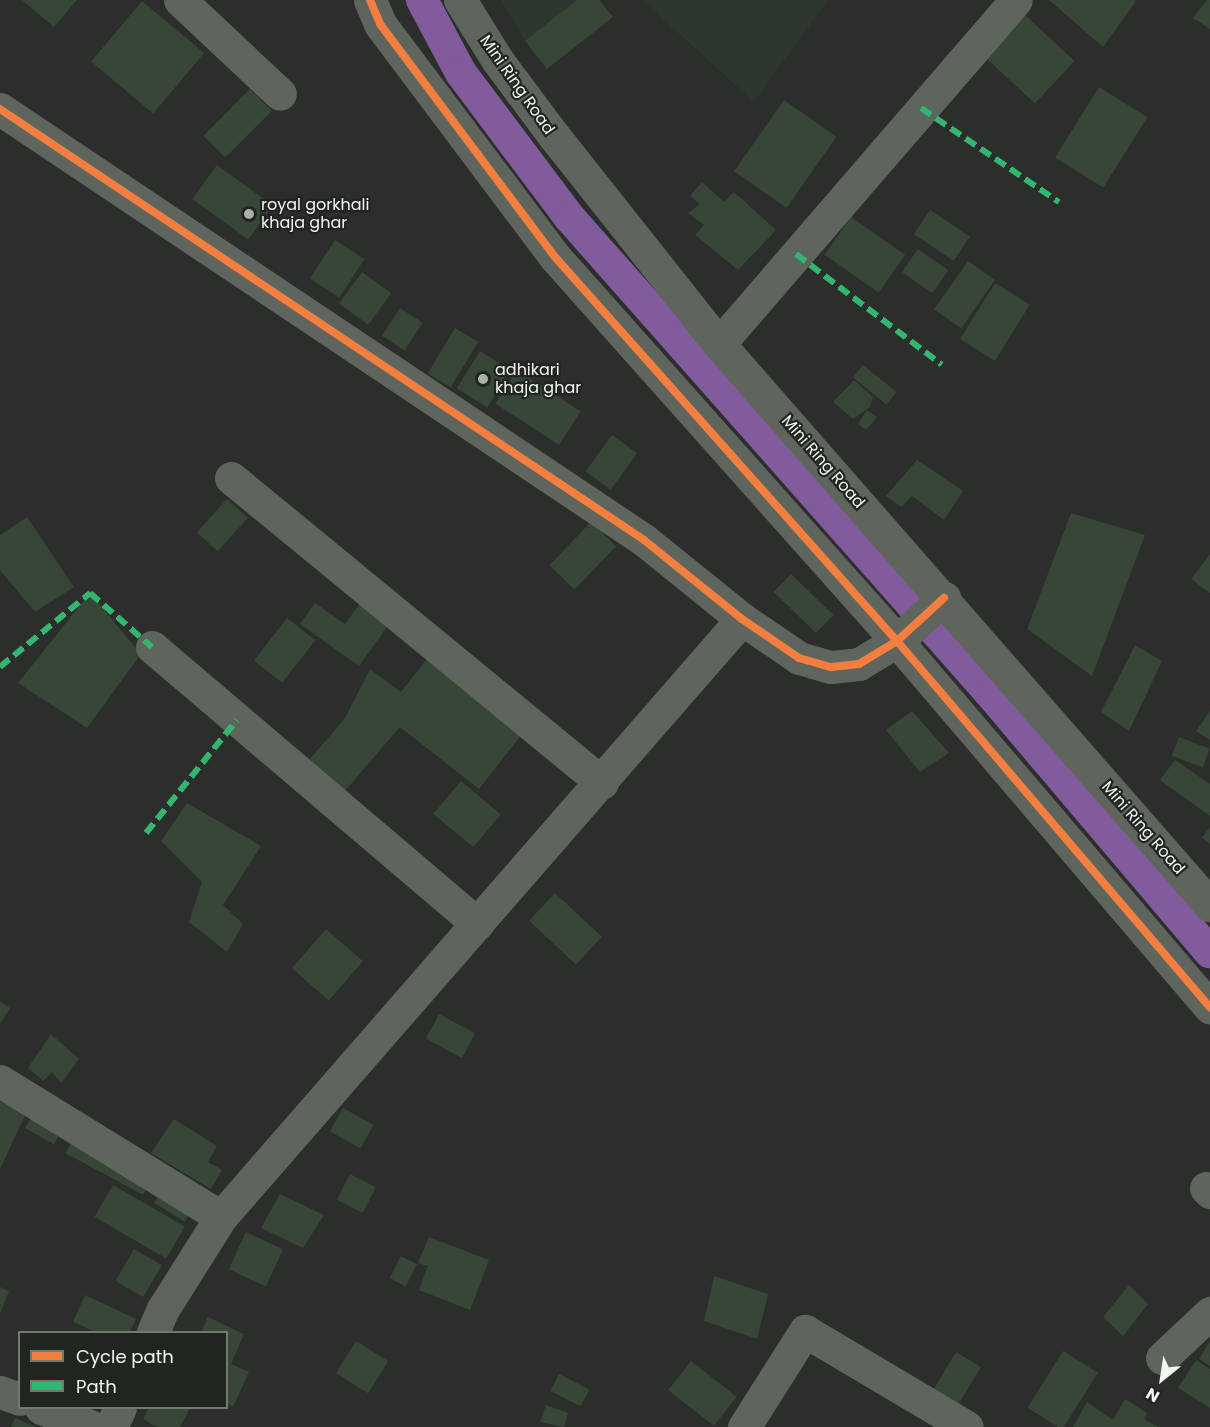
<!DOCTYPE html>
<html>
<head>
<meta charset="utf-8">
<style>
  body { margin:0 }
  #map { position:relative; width:1210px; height:1427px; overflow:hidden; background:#2b2e2a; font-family:Poppins,sans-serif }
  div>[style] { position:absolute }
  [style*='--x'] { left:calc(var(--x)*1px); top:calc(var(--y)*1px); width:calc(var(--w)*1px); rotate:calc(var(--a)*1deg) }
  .built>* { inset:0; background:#2e372d }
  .canal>* { height:32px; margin:-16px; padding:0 16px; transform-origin:16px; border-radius:16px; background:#815b9c }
  .building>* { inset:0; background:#384638; transform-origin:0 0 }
  .minor>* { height:33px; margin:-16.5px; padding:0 16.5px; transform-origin:16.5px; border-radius:16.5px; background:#5d655c }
  .major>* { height:33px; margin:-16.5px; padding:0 16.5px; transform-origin:16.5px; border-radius:16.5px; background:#5d655c }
  .quiet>* { height:6px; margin-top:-3px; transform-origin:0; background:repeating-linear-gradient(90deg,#33b770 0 12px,transparent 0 18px) }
  .cycleway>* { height:8px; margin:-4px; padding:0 4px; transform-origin:4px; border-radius:4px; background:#f27e40 }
  .dots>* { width:16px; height:16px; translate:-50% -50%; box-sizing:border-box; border:3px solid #20251f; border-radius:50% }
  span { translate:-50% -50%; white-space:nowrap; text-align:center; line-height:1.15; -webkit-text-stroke:4.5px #20251f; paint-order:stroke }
  .street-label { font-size:16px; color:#f2f5f1 }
  .poi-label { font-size:16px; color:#f2f5f1 }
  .left { translate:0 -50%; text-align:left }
  .legend { position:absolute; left:18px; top:1331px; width:210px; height:78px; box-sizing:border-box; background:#20251f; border:2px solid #747873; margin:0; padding:8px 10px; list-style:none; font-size:18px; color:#f2f5f1 }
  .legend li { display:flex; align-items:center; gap:12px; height:30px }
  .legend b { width:30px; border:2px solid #747873 }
  .north { position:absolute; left:1132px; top:1349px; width:60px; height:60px; -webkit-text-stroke:4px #20251f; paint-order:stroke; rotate:210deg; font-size:16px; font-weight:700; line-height:24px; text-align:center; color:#f2f5f1 }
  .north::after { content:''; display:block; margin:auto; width:21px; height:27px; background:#f2f5f1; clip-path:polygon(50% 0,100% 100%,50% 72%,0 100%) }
</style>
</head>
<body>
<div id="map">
  <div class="built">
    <div style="clip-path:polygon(501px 0,581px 0,525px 41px)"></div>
    <div style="clip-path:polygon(642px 0,828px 0,754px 102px)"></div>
  </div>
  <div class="canal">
    <div style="--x:422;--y:0;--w:83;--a:61.9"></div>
    <div style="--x:461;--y:73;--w:181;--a:53.1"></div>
    <div style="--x:570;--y:218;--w:634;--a:48.52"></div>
    <div style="--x:990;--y:693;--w:340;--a:49.7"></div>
  </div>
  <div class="building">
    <div style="clip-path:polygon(22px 0,77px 0,54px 27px)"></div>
    <div style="clip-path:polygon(577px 0,599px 0,613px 17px,547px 69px,525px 41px)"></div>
    <div style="clip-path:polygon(1049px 0,1134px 0,1136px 1px,1103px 47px)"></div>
    <div style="clip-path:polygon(1207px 0,1210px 0,1210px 29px,1193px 18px)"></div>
    <div style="left:142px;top:1px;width:81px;height:79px;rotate:40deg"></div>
    <div style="left:1024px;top:14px;width:69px;height:58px;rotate:43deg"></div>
    <div style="left:1099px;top:87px;width:57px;height:83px;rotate:32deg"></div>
    <div style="left:250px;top:89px;width:31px;height:66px;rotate:45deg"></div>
    <div style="left:784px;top:100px;width:64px;height:87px;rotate:35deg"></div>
    <div style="left:217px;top:165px;width:69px;height:42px;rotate:36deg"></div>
    <div style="clip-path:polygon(702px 182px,724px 202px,734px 192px,776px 230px,738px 270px,695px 235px,704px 225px,688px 213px,700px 204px,690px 196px)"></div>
    <div style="left:930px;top:210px;width:48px;height:29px;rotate:34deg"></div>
    <div style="left:851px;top:217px;width:66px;height:46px;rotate:35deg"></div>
    <div style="left:335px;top:240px;width:35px;height:46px;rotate:33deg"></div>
    <div style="left:918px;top:249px;width:37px;height:28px;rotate:35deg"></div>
    <div style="left:968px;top:261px;width:33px;height:59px;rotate:35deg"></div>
    <div style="left:362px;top:272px;width:36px;height:39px;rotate:36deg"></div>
    <div style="left:995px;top:283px;width:41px;height:66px;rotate:32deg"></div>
    <div style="left:400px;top:308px;width:27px;height:33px;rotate:33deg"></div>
    <div style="left:455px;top:328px;width:27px;height:53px;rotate:31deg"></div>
    <div style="left:480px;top:351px;width:36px;height:44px;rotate:32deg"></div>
    <div style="left:863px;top:365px;width:43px;height:16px;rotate:39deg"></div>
    <div style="left:517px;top:370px;width:76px;height:40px;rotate:33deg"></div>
    <div style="clip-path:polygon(854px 380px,873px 397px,870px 407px,853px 419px,833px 402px)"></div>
    <div style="clip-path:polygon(867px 410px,877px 417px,866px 430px,858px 424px)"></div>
    <div style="left:612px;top:435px;width:31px;height:45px;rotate:36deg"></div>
    <div style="clip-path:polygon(917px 460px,963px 491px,944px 520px,912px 496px,901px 507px,886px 496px)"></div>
    <div style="left:227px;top:499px;width:28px;height:45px;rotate:42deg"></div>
    <div style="clip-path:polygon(1071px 513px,1145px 535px,1092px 676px,1027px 629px)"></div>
    <div style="clip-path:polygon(27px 517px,74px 587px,35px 612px,0 570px,0 535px)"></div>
    <div style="left:591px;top:522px;width:35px;height:60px;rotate:44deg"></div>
    <div style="clip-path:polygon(1210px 554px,1210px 593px,1191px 579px)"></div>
    <div style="left:791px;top:574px;width:59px;height:25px;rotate:44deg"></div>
    <div style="clip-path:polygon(90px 593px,141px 654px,87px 728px,18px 683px)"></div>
    <div style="clip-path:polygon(363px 599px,392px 620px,359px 666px,300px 624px,315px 603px,345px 624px)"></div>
    <div style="left:287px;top:618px;width:36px;height:54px;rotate:38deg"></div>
    <div style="clip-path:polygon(1135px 645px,1162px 661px,1129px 731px,1101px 712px)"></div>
    <div style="clip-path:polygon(434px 650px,522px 734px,479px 789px,400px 727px,343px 793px,304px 766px,345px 718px,370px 669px,401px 692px)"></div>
    <div style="clip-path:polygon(912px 711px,949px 753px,920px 772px,886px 730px)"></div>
    <div style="clip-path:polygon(1210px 711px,1210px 740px,1196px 731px)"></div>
    <div style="left:1179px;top:737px;width:33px;height:20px;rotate:21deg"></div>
    <div style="clip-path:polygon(1175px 760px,1210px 784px,1210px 816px,1160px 780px)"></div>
    <div style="left:461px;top:781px;width:52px;height:43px;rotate:40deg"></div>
    <div style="clip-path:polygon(187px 803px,261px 846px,223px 905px,243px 924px,227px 952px,189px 922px,202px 882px,161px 841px)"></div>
    <div style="clip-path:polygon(1210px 827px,1210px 844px,1202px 838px)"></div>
    <div style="left:555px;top:893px;width:64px;height:38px;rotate:43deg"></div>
    <div style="left:326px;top:929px;width:49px;height:52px;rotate:41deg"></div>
    <div style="clip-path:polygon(0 1001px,10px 1008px,0 1024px)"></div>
    <div style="left:439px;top:1014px;width:41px;height:28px;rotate:28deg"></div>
    <div style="clip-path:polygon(51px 1034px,79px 1059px,61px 1083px,52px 1072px,43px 1081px,28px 1068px)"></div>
    <div style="clip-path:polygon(0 1101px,26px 1113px,0 1169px)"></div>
    <div style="left:343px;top:1108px;width:35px;height:27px;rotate:29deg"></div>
    <div style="left:32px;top:1116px;width:33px;height:14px;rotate:29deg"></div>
    <div style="clip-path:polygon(174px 1119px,217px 1146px,208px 1162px,222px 1170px,211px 1189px,151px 1153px)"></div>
    <div style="left:72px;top:1141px;width:88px;height:14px;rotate:28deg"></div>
    <div style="left:350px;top:1174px;width:29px;height:29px;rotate:27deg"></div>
    <div style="left:113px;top:1185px;width:83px;height:37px;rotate:30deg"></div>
    <div style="left:162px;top:1190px;width:36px;height:15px;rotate:32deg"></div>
    <div style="clip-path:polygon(280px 1194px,324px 1215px,303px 1248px,261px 1228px)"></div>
    <div style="left:246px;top:1232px;width:41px;height:41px;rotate:25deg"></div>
    <div style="clip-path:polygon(429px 1237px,489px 1260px,470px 1310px,419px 1290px,428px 1266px,418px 1263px)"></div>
    <div style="left:134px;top:1249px;width:32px;height:37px;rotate:30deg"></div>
    <div style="left:401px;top:1256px;width:18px;height:25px;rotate:27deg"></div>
    <div style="clip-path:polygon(714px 1276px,768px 1294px,757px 1339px,704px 1321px)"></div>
    <div style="clip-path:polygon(1129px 1285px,1148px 1304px,1123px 1336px,1103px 1317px)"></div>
    <div style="clip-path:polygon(0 1287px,9px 1291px,0 1314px)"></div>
    <div style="clip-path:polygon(85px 1295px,136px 1319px,130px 1332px,96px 1332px,73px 1322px)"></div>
    <div style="clip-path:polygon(208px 1317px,244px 1334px,231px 1364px,249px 1372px,233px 1407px,226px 1404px,226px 1332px,201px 1332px)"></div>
    <div style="left:356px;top:1341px;width:38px;height:38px;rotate:32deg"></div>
    <div style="clip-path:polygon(1210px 1341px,1210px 1366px,1199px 1359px)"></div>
    <div style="left:1063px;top:1351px;width:41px;height:67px;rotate:32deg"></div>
    <div style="left:956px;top:1352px;width:29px;height:48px;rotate:31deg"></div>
    <div style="clip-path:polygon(1196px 1360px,1210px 1369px,1210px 1408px,1178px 1388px)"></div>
    <div style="left:691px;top:1361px;width:58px;height:37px;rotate:38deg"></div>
    <div style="left:559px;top:1374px;width:34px;height:19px;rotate:27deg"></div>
    <div style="clip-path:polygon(1125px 1399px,1147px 1413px,1144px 1419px,1158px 1427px,1073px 1427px,1087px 1402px,1113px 1420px)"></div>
    <div style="clip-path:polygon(546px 1405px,568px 1413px,564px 1427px,540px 1422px)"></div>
    <div style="clip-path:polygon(149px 1408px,190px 1408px,180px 1427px,157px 1427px,143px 1419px)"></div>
    <div style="clip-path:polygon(15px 1418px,36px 1427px,11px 1427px)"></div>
  </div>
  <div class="minor">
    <div style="--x:180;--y:0;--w:137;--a:43.2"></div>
    <div style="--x:370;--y:0;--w:26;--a:67"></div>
    <div style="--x:380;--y:24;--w:291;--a:53.1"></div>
    <div style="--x:555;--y:257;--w:514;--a:48.31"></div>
    <div style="--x:897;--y:641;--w:482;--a:49.5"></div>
    <div style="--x:0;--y:109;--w:775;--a:33.79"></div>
    <div style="--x:644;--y:540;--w:126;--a:38.9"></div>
    <div style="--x:742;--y:619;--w:69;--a:34.4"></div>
    <div style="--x:799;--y:658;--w:33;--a:16"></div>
    <div style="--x:831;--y:667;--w:28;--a:-6"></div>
    <div style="--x:859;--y:664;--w:44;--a:-31.2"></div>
    <div style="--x:897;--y:641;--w:64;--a:-42.5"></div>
    <div style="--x:719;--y:344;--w:454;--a:-49.2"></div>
    <div style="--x:231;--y:478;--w:480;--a:39.4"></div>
    <div style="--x:152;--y:647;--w:427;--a:40.4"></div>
    <div style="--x:0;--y:1081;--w:259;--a:31.6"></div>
    <div style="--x:1206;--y:1188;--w:6;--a:45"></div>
    <div style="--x:153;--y:1332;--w:25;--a:-67"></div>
    <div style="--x:163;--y:1309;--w:109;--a:-57.8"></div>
    <div style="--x:221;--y:1217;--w:793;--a:-48.94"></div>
    <div style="--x:1162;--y:1358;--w:66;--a:-43.2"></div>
    <div style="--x:0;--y:1392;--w:21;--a:19"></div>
    <div style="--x:41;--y:1408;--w:54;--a:20.4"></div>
    <div style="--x:111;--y:1427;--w:21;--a:-65"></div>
    <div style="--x:744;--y:1427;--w:114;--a:-57.6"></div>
    <div style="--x:805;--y:1331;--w:188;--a:30.7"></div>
  </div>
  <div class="major">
    <div style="--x:460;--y:0;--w:72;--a:58.1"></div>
    <div style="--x:498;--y:61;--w:94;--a:53.3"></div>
    <div style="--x:554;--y:136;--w:265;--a:51.6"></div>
    <div style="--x:719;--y:344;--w:746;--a:48.81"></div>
  </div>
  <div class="quiet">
    <div style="--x:921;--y:108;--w:167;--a:34.3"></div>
    <div style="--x:796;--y:254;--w:183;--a:37.2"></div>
    <div style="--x:0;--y:667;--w:117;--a:-39.4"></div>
    <div style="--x:90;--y:593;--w:82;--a:41.1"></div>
    <div style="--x:146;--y:833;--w:145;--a:-51.2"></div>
  </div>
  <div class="cycleway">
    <div style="--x:370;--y:0;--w:26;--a:67"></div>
    <div style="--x:380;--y:24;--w:291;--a:53.1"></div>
    <div style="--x:555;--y:257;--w:514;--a:48.31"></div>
    <div style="--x:897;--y:641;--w:482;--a:49.5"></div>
    <div style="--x:0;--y:109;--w:775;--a:33.79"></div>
    <div style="--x:644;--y:540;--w:126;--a:38.9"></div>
    <div style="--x:742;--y:619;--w:69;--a:34.4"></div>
    <div style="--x:799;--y:658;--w:33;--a:16"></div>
    <div style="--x:831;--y:667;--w:28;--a:-6"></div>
    <div style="--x:859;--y:664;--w:44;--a:-31.2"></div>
    <div style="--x:897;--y:641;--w:64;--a:-42.5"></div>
  </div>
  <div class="dots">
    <div style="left:249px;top:214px;background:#acafab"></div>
    <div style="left:483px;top:379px;background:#acafab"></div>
  </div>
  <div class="street-label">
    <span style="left:517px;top:85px;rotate:55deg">Mini Ring Road</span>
    <span style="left:823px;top:462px;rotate:49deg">Mini Ring Road</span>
    <span style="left:1143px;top:828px;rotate:49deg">Mini Ring Road</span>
  </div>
  <div class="poi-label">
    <span class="left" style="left:261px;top:214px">royal gorkhali<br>khaja ghar</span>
    <span class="left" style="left:495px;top:379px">adhikari<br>khaja ghar</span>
  </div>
  <ul class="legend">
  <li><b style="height:8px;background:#f27e40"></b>Cycle path</li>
  <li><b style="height:8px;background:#33b770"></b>Path</li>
  </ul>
  <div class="north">N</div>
</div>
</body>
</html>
